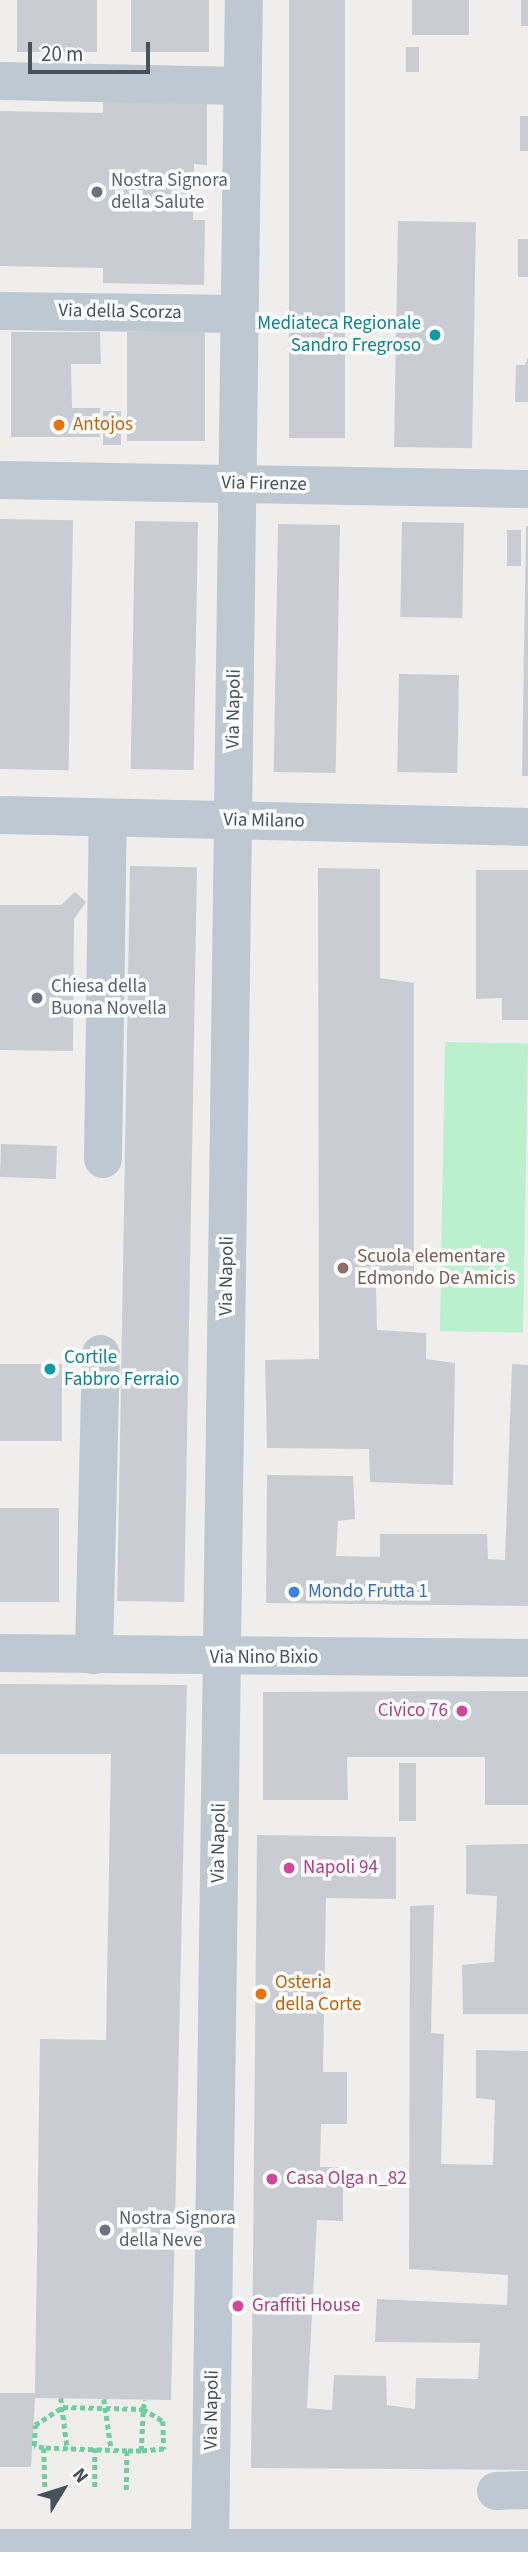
<!DOCTYPE html>
<html>
<head>
<meta charset="utf-8">
<style>
  body { margin:0 }
  #map { position:relative; width:528px; height:2552px; overflow:hidden; background:#f0eded; font-family:"Source Sans 3",sans-serif }
  div>[style] { position:absolute }
  [style*='--x'] { left:calc(var(--x)*1px); top:calc(var(--y)*1px); width:calc(var(--w)*1px); rotate:calc(var(--a)*1deg) }
  .green>* { inset:0; background:#baf0ce; transform-origin:0 0 }
  .building>* { inset:0; background:#caccd3; transform-origin:0 0 }
  .path>* { height:4.5px; margin-top:-2.25px; transform-origin:0; background:repeating-linear-gradient(90deg,#71cf9f 0 5px,transparent 0 8.5px) }
  .minor>* { height:38px; margin:-19px; padding:0 19px; transform-origin:19px; border-radius:19px; background:#bdc8d0 }
  .dots>* { width:19px; height:19px; translate:-50% -50%; box-sizing:border-box; border:4px solid #fff; border-radius:50% }
  span { translate:-50% -50%; white-space:nowrap; text-align:center; line-height:1.15; -webkit-text-stroke:7px #fff; paint-order:stroke }
  .worship-label { font-size:19px; color:#5b616d }
  .left { translate:0 -50%; text-align:left }
  .street-label { font-size:19px; color:#45515b }
  .culture-label { font-size:19px; color:#0d838f }
  .right { translate:-100% -50%; text-align:right }
  .food-label { font-size:19px; color:#c56008 }
  .education-label { font-size:19px; color:#785e54 }
  .shop-label { font-size:19px; color:#366cbe }
  .hotel-label { font-size:19px; color:#b23c85 }
  .north { position:absolute; left:28px; top:2454px; width:70px; height:70px; -webkit-text-stroke:5px #fff; paint-order:stroke; rotate:52deg; font-size:19px; font-weight:700; line-height:28px; text-align:center; color:#45515b }
  .north::after { content:''; display:block; margin:auto; width:24px; height:32px; background:#45515b; clip-path:polygon(50% 0,100% 100%,50% 72%,0 100%) }
  .scale { position:absolute; left:28px; top:42px; width:122px; height:32px; box-sizing:border-box; border:4px solid #45515b; border-top:0; padding-left:9px; font-size:21px; line-height:24px; white-space:nowrap; color:#45515b; -webkit-text-stroke:5px #fff; paint-order:stroke }
</style>
</head>
<body>
<div id="map">
  <div class="green">
    <div style="left:445px;top:1042px;width:83px;height:289px;rotate:1deg"></div>
  </div>
  <div class="building">
    <div style="left:17px;top:0;width:80px;height:52px"></div>
    <div style="left:131px;top:0;width:78px;height:52px"></div>
    <div style="left:289px;top:0;width:56px;height:438px"></div>
    <div style="left:412px;top:0;width:57px;height:35px"></div>
    <div style="left:521px;top:0;width:7px;height:26px"></div>
    <div style="left:406px;top:47px;width:13px;height:25px"></div>
    <div style="clip-path:polygon(103px 99px,207px 101px,207px 165px,194px 164px,193px 220px,205px 220px,204px 285px,103px 283px,103px 268px,0 266px,0 111px,103px 113px)"></div>
    <div style="left:520px;top:116px;width:8px;height:35px"></div>
    <div style="left:398px;top:221px;width:78px;height:226px;rotate:1deg"></div>
    <div style="left:518px;top:239px;width:10px;height:38px"></div>
    <div style="clip-path:polygon(11px 332px,100px 332px,101px 364px,71px 364px,72px 408px,100px 408px,100px 437px,11px 437px)"></div>
    <div style="left:127px;top:332px;width:78px;height:109px"></div>
    <div style="clip-path:polygon(528px 357px,528px 402px,515px 402px,516px 365px,525px 365px)"></div>
    <div style="left:103px;top:411px;width:18px;height:34px"></div>
    <div style="left:0;top:519px;width:73px;height:250px;rotate:1deg"></div>
    <div style="left:135px;top:521px;width:63px;height:248px;rotate:1deg"></div>
    <div style="left:402px;top:522px;width:62px;height:95px;rotate:1deg"></div>
    <div style="left:278px;top:524px;width:62px;height:248px;rotate:1deg"></div>
    <div style="clip-path:polygon(526px 526px,528px 526px,528px 776px,522px 776px)"></div>
    <div style="left:507px;top:530px;width:14px;height:36px"></div>
    <div style="left:399px;top:674px;width:60px;height:98px;rotate:1deg"></div>
    <div style="left:130px;top:866px;width:67px;height:735px;rotate:1deg"></div>
    <div style="clip-path:polygon(318px 868px,380px 869px,380px 978px,414px 983px,414px 1285px,376px 1288px,377px 1330px,426px 1333px,426px 1359px,455px 1363px,453px 1485px,370px 1482px,369px 1449px,267px 1448px,265px 1360px,319px 1359px)"></div>
    <div style="clip-path:polygon(476px 870px,528px 870px,528px 1020px,502px 1020px,502px 998px,476px 999px)"></div>
    <div style="clip-path:polygon(75px 892px,86px 902px,74px 919px,73px 1051px,0 1050px,0 905px,61px 905px)"></div>
    <div style="left:1px;top:1144px;width:56px;height:33px;rotate:2deg"></div>
    <div style="left:0;top:1364px;width:62px;height:77px"></div>
    <div style="clip-path:polygon(512px 1364px,528px 1365px,528px 1606px,266px 1603px,267px 1475px,353px 1476px,355px 1519px,338px 1521px,336px 1556px,380px 1557px,380px 1534px,487px 1534px,488px 1559px,505px 1560px)"></div>
    <div style="left:0;top:1508px;width:59px;height:94px"></div>
    <div style="clip-path:polygon(0 1684px,187px 1685px,171px 2400px,35px 2398px,31px 2467px,0 2467px,0 2393px,35px 2393px,40px 2039px,106px 2040px,111px 1754px,0 1754px)"></div>
    <div style="clip-path:polygon(528px 1691px,528px 1805px,485px 1805px,485px 1757px,347px 1757px,348px 1800px,263px 1800px,263px 1692px)"></div>
    <div style="left:399px;top:1763px;width:17px;height:58px"></div>
    <div style="clip-path:polygon(257px 1835px,396px 1837px,396px 1899px,326px 1898px,323px 2072px,347px 2072px,347px 2124px,321px 2124px,320px 2167px,343px 2167px,343px 2221px,317px 2220px,307px 2408px,332px 2410px,334px 2375px,386px 2376px,387px 2405px,415px 2409px,416px 2378px,478px 2379px,480px 2343px,375px 2342px,377px 2299px,507px 2305px,508px 2275px,409px 2269px,410px 1906px,434px 1905px,431px 2033px,444px 2034px,441px 2164px,493px 2165px,495px 2100px,476px 2098px,476px 2050px,528px 2051px,528px 2470px,251px 2468px)"></div>
    <div style="clip-path:polygon(528px 1844px,528px 2014px,463px 2014px,462px 1965px,494px 1962px,497px 1896px,466px 1894px,466px 1845px)"></div>
  </div>
  <div class="path">
    <div style="--x:61;--y:2398;--w:48;--a:82.9"></div>
    <div style="--x:104;--y:2399;--w:49;--a:81.7"></div>
    <div style="--x:44;--y:2448;--w:41;--a:88.6"></div>
    <div style="--x:95;--y:2448;--w:41;--a:90"></div>
    <div style="--x:141;--y:2451;--w:42;--a:-87.3"></div>
    <div style="--x:143;--y:2409;--w:23;--a:31"></div>
    <div style="--x:163;--y:2421;--w:28;--a:88"></div>
    <div style="--x:164;--y:2449;--w:23;--a:175"></div>
    <div style="--x:141;--y:2451;--w:14;--a:180"></div>
    <div style="--x:127;--y:2451;--w:83;--a:-177.9"></div>
    <div style="--x:44;--y:2448;--w:10;--a:-169"></div>
    <div style="--x:34;--y:2446;--w:21;--a:-87"></div>
    <div style="--x:35;--y:2425;--w:33;--a:-33"></div>
    <div style="--x:63;--y:2407;--w:80;--a:1.4"></div>
    <div style="--x:143;--y:2409;--w:9;--a:-77"></div>
    <div style="--x:126;--y:2490;--w:39;--a:-89"></div>
  </div>
  <div class="minor">
    <div style="--x:0;--y:81;--w:242;--a:1.2"></div>
    <div style="--x:0;--y:311;--w:240;--a:0.7"></div>
    <div style="--x:0;--y:480;--w:528;--a:0.98"></div>
    <div style="--x:0;--y:815;--w:528;--a:1.3"></div>
    <div style="--x:103;--y:1159;--w:341;--a:-89.2"></div>
    <div style="--x:0;--y:1653;--w:528;--a:0.54"></div>
    <div style="--x:94;--y:1655;--w:301;--a:-88.7"></div>
    <div style="--x:496;--y:2491;--w:32;--a:-2"></div>
    <div style="--x:0;--y:2548;--w:528;--a:0"></div>
    <div style="--x:210;--y:2552;--w:2552;--a:-89.24"></div>
  </div>
  <div class="dots">
    <div style="left:97px;top:192px;background:#6b7280"></div>
    <div style="left:435px;top:335px;background:#0f9aa8"></div>
    <div style="left:59px;top:425px;background:#e8710a"></div>
    <div style="left:37px;top:998px;background:#6b7280"></div>
    <div style="left:343px;top:1268px;background:#8d6e63"></div>
    <div style="left:50px;top:1369px;background:#0f9aa8"></div>
    <div style="left:294px;top:1592px;background:#3f7fe0"></div>
    <div style="left:462px;top:1711px;background:#d1479c"></div>
    <div style="left:289px;top:1868px;background:#d1479c"></div>
    <div style="left:261px;top:1994px;background:#e8710a"></div>
    <div style="left:272px;top:2179px;background:#d1479c"></div>
    <div style="left:105px;top:2230px;background:#6b7280"></div>
    <div style="left:238px;top:2306px;background:#d1479c"></div>
  </div>
  <div class="worship-label">
    <span class="left" style="left:111px;top:192px">Nostra Signora<br>della Salute</span>
    <span class="left" style="left:51px;top:998px">Chiesa della<br>Buona Novella</span>
    <span class="left" style="left:119px;top:2230px">Nostra Signora<br>della Neve</span>
  </div>
  <div class="street-label">
    <span style="left:120px;top:312px;rotate:1deg">Via della Scorza</span>
    <span style="left:264px;top:484px;rotate:1deg">Via Firenze</span>
    <span style="left:234px;top:709px;rotate:-89deg">Via Napoli</span>
    <span style="left:264px;top:821px;rotate:1deg">Via Milano</span>
    <span style="left:227px;top:1276px;rotate:-89deg">Via Napoli</span>
    <span style="left:264px;top:1658px">Via Nino Bixio</span>
    <span style="left:219px;top:1843px;rotate:-89deg">Via Napoli</span>
    <span style="left:212px;top:2410px;rotate:-89deg">Via Napoli</span>
  </div>
  <div class="culture-label">
    <span class="right" style="left:421px;top:335px">Mediateca Regionale<br>Sandro Fregroso</span>
    <span class="left" style="left:64px;top:1369px">Cortile<br>Fabbro Ferraio</span>
  </div>
  <div class="food-label">
    <span class="left" style="left:73px;top:425px">Antojos</span>
    <span class="left" style="left:275px;top:1994px">Osteria<br>della Corte</span>
  </div>
  <div class="education-label">
    <span class="left" style="left:357px;top:1268px">Scuola elementare<br>Edmondo De Amicis</span>
  </div>
  <div class="shop-label">
    <span class="left" style="left:308px;top:1592px">Mondo Frutta 1</span>
  </div>
  <div class="hotel-label">
    <span class="right" style="left:448px;top:1711px">Civico 76</span>
    <span class="left" style="left:303px;top:1868px">Napoli 94</span>
    <span class="left" style="left:286px;top:2179px">Casa Olga n_82</span>
    <span class="left" style="left:252px;top:2306px">Graffiti House</span>
  </div>
  <div class="north">N</div>
  <div class="scale">20 m</div>
</div>
</body>
</html>
